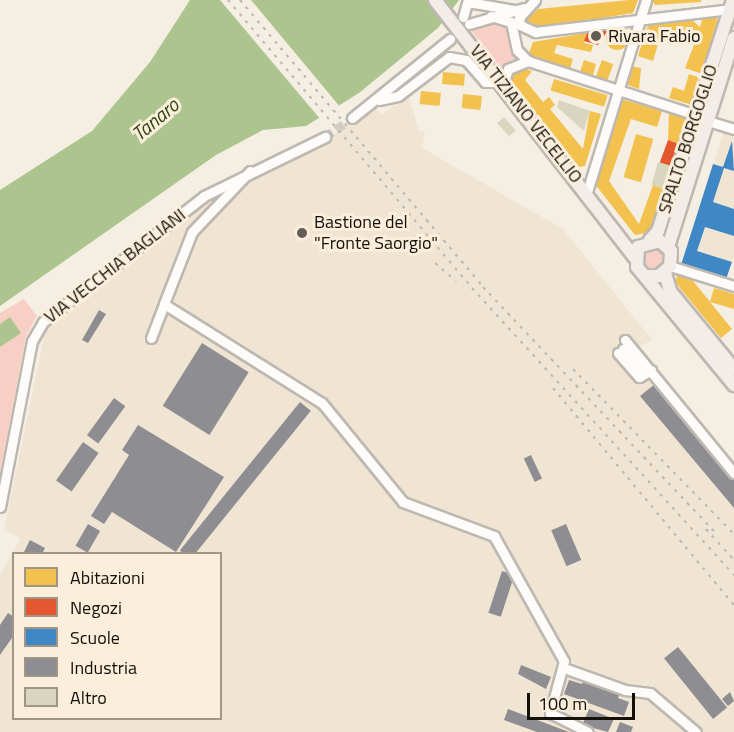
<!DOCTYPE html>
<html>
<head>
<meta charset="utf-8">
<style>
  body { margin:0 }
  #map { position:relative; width:734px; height:732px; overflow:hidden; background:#f4eee3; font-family:"Titillium Web",sans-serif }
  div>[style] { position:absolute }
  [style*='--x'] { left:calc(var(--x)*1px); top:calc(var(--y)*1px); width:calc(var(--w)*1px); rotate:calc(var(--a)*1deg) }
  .built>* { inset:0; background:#f0e5d2 }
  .green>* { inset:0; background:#f8cfc4 }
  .round { border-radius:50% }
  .water>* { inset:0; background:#acc58f }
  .pier>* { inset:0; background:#f4eee3 }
  .homes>* { inset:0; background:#f2c14e; transform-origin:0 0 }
  .shops>* { inset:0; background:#e4572e; transform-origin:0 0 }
  .schools>* { inset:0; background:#3f88c5 }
  .industry>* { inset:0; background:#8d8d92; transform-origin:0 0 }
  .building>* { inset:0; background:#d9d6c0; transform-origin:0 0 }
  .minor-tunnel>* { height:9px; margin-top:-4.5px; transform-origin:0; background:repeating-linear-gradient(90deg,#d2cdc2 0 9px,transparent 0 13.5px) }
  .roads { filter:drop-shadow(2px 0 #bdb8b0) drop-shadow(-2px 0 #bdb8b0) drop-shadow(0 2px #bdb8b0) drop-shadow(0 -2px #bdb8b0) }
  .minor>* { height:9px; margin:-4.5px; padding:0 4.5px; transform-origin:4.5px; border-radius:4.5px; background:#fdfcfb }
  .major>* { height:12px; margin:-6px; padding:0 6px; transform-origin:6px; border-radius:6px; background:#f2ede8 }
  .rail>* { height:2px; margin-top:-1px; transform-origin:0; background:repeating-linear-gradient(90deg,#b9b8b5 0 3px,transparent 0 9px) }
  .dots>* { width:16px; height:16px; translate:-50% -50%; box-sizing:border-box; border:3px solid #fbefdc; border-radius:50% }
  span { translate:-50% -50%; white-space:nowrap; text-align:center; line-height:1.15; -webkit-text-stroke:6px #fbefdc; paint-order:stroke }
  .poi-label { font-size:18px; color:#14100a }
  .left { translate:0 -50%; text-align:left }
  .street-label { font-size:18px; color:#14100a }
  .water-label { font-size:20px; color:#2e4613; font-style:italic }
  .legend { position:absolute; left:12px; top:552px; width:210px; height:168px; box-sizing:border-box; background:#fbefdc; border:2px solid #9f9688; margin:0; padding:8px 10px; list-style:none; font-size:18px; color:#14100a }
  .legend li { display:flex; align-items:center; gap:12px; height:30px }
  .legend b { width:30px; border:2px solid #9f9688 }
  .scale { position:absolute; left:527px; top:693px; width:108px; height:27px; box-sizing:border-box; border:3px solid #14100a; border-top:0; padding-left:8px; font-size:18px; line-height:21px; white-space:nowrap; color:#14100a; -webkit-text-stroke:4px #fbefdc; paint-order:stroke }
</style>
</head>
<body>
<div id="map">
  <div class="built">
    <div style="clip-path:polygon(evenodd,408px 93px,419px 131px,425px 131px,422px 148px,563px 229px,652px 340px,635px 349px,655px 384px,734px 480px,734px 732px,0 732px,0 575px,21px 538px,4px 530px,46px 327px,212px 198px,228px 188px,235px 192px,268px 167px,320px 145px,368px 110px,375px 107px,382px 115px,408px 93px,14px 554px,220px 554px,220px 718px,14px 718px,14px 554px)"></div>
    <div style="clip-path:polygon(724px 131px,734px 134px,734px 255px,726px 279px,681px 265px)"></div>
  </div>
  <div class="green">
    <div style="clip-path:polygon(490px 21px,511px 28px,519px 57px,502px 71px,470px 29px)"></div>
    <div class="round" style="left:643px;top:248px;width:22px;height:22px"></div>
    <div style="clip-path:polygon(24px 299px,37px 316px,26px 336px,0 473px,0 313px)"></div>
  </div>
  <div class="water">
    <div style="clip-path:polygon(190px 0,459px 0,438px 28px,359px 93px,306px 126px,263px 130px,216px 155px,0 306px,0 190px,92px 131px,150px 62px)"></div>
    <div style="clip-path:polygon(10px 317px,21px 333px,0 347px,0 324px)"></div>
  </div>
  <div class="pier">
    <div style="clip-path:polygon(220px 0,251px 0,341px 108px,321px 120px)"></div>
  </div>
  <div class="homes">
    <div style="clip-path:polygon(629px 0,638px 0,633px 13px,534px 29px,526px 20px,538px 9px)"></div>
    <div style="clip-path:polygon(652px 0,701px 0,701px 2px,655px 5px)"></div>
    <div style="clip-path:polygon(704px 14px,718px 19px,702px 74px,685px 68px,696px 40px,689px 37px,659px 41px,653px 61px,638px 56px,648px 25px,692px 20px,700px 27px)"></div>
    <div class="round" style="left:606px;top:28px;width:22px;height:22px"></div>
    <div style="clip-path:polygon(587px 33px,584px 43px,593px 45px,591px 52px,557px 45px,554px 53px,573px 59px,570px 69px,528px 56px,533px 42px)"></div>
    <div style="clip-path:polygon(584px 60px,596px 64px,593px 75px,580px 72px)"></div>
    <div style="left:602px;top:60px;width:12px;height:18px;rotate:20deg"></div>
    <div style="clip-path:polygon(630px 66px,641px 68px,639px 89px,625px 84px)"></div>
    <div style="clip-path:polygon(522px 68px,532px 71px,525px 80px,543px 102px,549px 97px,555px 105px,550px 109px,583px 149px,590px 111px,601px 114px,585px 166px,579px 167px,508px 79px)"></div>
    <div style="left:443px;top:72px;width:22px;height:12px;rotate:5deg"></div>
    <div style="clip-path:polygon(689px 74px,700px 78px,692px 105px,669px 98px,673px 87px,684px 91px)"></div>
    <div style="left:554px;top:79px;width:56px;height:12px;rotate:17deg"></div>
    <div style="left:421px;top:91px;width:20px;height:13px;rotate:6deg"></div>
    <div style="left:463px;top:94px;width:19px;height:14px;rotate:6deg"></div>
    <div style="clip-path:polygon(621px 99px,662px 111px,657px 127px,631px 119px,609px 181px,639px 224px,653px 185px,665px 189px,652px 232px,635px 235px,594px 183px)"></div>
    <div style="clip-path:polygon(669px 112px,689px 118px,680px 144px,668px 140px)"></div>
    <div style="left:636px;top:134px;width:18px;height:45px;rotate:16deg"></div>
    <div style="clip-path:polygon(678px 274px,689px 276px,732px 329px,721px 338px,675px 282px)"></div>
    <div style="clip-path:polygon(714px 288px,734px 294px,734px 309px,710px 302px)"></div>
  </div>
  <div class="shops">
    <div style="clip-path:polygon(608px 30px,598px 45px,584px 41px,587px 33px)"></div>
    <div style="left:668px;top:140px;width:12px;height:24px;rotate:20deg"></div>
  </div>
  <div class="schools">
    <div style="clip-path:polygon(732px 141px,734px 171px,724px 168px,713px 202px,734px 209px,734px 236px,705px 227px,697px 251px,732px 262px,726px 279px,681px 265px,713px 164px,723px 167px)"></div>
  </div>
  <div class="industry">
    <div style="clip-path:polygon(99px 310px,106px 314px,88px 343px,82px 340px)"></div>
    <div style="left:202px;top:343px;width:55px;height:74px;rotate:32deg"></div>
    <div style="clip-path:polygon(655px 384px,734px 480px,734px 508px,640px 396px)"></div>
    <div style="left:114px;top:398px;width:14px;height:46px;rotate:36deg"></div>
    <div style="left:300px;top:402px;width:14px;height:191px;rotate:39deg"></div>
    <div style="clip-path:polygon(138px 425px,224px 477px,176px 552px,112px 512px,104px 524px,91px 516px,129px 455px,122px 450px)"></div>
    <div style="left:83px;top:442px;width:19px;height:47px;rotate:35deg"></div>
    <div style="left:531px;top:455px;width:26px;height:8px;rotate:65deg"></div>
    <div style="left:88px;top:524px;width:14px;height:25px;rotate:30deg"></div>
    <div style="left:566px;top:524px;width:39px;height:16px;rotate:67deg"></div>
    <div style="clip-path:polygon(30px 540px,45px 548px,42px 554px,23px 554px)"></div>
    <div style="left:502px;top:571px;width:13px;height:44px;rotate:18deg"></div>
    <div style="clip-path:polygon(8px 613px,14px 617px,14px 635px,0 655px,0 625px)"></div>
    <div style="left:678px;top:647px;width:78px;height:18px;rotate:51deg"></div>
    <div style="clip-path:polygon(521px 665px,551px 677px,546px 689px,518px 674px)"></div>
    <div style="clip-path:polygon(584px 678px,621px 691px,618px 698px,629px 702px,624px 716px,564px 694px,569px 680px,582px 684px)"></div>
    <div style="clip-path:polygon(730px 692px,734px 701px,728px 706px,722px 699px)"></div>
    <div style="clip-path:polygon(508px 709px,569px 732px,537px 732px,504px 720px)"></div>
    <div style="clip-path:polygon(589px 709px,614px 719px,608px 732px,582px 725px)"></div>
    <div style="clip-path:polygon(620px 722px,633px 727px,631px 732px,616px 732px)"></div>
  </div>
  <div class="building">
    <div style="clip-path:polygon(559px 100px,590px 111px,584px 131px,557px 107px)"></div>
    <div style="left:504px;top:117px;width:18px;height:9px;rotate:49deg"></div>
    <div style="left:658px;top:162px;width:15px;height:24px;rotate:16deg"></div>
  </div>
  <div class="minor-tunnel">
    <div style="--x:325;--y:137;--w:33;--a:-35"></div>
  </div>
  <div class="roads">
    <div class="minor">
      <div style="--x:535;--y:0;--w:24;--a:132"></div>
      <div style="--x:519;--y:18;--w:7;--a:82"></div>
      <div style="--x:520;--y:25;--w:17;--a:25"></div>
      <div style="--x:535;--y:32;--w:196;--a:-6.7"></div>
      <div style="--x:468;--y:2;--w:48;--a:9.7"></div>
      <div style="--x:491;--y:16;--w:21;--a:17"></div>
      <div style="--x:511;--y:22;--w:29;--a:78"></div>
      <div style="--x:517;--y:50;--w:16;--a:45"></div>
      <div style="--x:528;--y:61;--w:176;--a:17.8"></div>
      <div style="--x:463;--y:17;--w:18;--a:-74"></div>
      <div style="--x:469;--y:24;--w:57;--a:-16.2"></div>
      <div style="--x:503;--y:85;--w:17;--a:-73"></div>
      <div style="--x:508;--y:69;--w:22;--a:-22"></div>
      <div style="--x:379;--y:100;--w:19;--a:-12"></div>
      <div style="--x:398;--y:96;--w:64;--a:-37.4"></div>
      <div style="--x:449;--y:57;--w:17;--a:10"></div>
      <div style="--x:466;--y:60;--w:29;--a:49"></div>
      <div style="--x:485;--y:82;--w:15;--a:0"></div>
      <div style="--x:352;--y:118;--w:126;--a:-38.9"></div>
      <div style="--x:708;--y:121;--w:27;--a:17"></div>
      <div style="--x:250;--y:171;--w:84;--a:133.6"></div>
      <div style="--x:192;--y:232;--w:77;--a:111.3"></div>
      <div style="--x:164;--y:304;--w:186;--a:32.1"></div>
      <div style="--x:322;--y:403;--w:128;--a:50.7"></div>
      <div style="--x:403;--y:502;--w:97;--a:20.5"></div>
      <div style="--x:494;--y:536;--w:143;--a:60.8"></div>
      <div style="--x:564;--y:661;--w:54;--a:105.1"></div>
      <div style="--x:550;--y:713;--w:42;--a:26.6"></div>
      <div style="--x:587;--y:192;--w:201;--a:-72.9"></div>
      <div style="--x:670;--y:266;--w:67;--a:17.4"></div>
      <div style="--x:151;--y:338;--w:36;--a:-69"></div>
      <div style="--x:625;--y:340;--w:172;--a:50.7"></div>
      <div style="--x:623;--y:349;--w:32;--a:49"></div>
      <div style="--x:618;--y:353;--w:32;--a:49"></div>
      <div style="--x:639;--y:377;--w:14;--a:-30"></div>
      <div style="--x:0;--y:507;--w:169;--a:-79.1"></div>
      <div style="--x:32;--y:341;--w:22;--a:-60"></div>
      <div style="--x:43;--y:322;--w:204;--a:-38"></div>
      <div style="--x:204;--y:196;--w:135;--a:-26"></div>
      <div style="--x:564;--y:668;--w:65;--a:19.8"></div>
      <div style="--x:625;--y:690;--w:25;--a:7"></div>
      <div style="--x:650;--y:693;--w:60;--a:40.3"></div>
    </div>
    <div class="major">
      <div style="--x:435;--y:0;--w:326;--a:52.2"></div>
      <div style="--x:650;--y:240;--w:12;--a:-48"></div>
      <div style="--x:658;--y:231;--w:243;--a:-72"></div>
      <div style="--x:668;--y:247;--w:219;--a:-72.5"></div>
      <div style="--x:665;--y:273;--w:19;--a:74"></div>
      <div style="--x:670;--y:291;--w:101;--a:50.6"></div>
      <div style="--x:648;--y:276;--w:11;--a:0"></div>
      <div style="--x:659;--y:276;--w:15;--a:-42"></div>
      <div style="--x:670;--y:266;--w:15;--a:-86"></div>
      <div style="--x:671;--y:251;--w:15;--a:-138"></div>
      <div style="--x:660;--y:241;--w:23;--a:165"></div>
      <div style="--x:638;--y:247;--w:20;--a:93"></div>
      <div style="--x:637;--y:267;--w:153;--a:50.6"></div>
    </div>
  </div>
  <div class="rail">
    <div style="--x:228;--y:0;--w:377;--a:49.7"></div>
    <div style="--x:472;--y:288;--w:389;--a:47.6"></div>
    <div style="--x:240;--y:0;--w:376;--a:49.7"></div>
    <div style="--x:483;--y:287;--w:339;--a:46.6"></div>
    <div style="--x:435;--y:263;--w:28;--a:41"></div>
    <div style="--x:573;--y:369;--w:231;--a:45.7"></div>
    <div style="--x:553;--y:388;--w:283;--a:50.2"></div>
    <div style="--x:706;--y:529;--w:42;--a:47.9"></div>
  </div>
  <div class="dots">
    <div style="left:596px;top:36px;background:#625e56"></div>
    <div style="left:302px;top:233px;background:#625e56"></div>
  </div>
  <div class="poi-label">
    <span class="left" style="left:608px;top:36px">Rivara Fabio</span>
    <span class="left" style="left:314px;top:233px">Bastione del<br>"Fronte Saorgio"</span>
  </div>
  <div class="street-label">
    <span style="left:526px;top:114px;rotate:52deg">VIA TIZIANO VECELLIO</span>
    <span style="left:688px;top:139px;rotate:-72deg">SPALTO BORGOGLIO</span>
    <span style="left:115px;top:266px;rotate:-38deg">VIA VECCHIA BAGLIANI</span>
  </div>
  <div class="water-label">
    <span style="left:155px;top:119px;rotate:-40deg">Tanaro</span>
  </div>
  <ul class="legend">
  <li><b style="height:16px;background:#f2c14e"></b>Abitazioni</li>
  <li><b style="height:16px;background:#e4572e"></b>Negozi</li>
  <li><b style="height:16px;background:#3f88c5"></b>Scuole</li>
  <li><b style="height:16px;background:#8d8d92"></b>Industria</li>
  <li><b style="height:16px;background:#d9d6c0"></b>Altro</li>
  </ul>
  <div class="scale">100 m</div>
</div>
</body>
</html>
